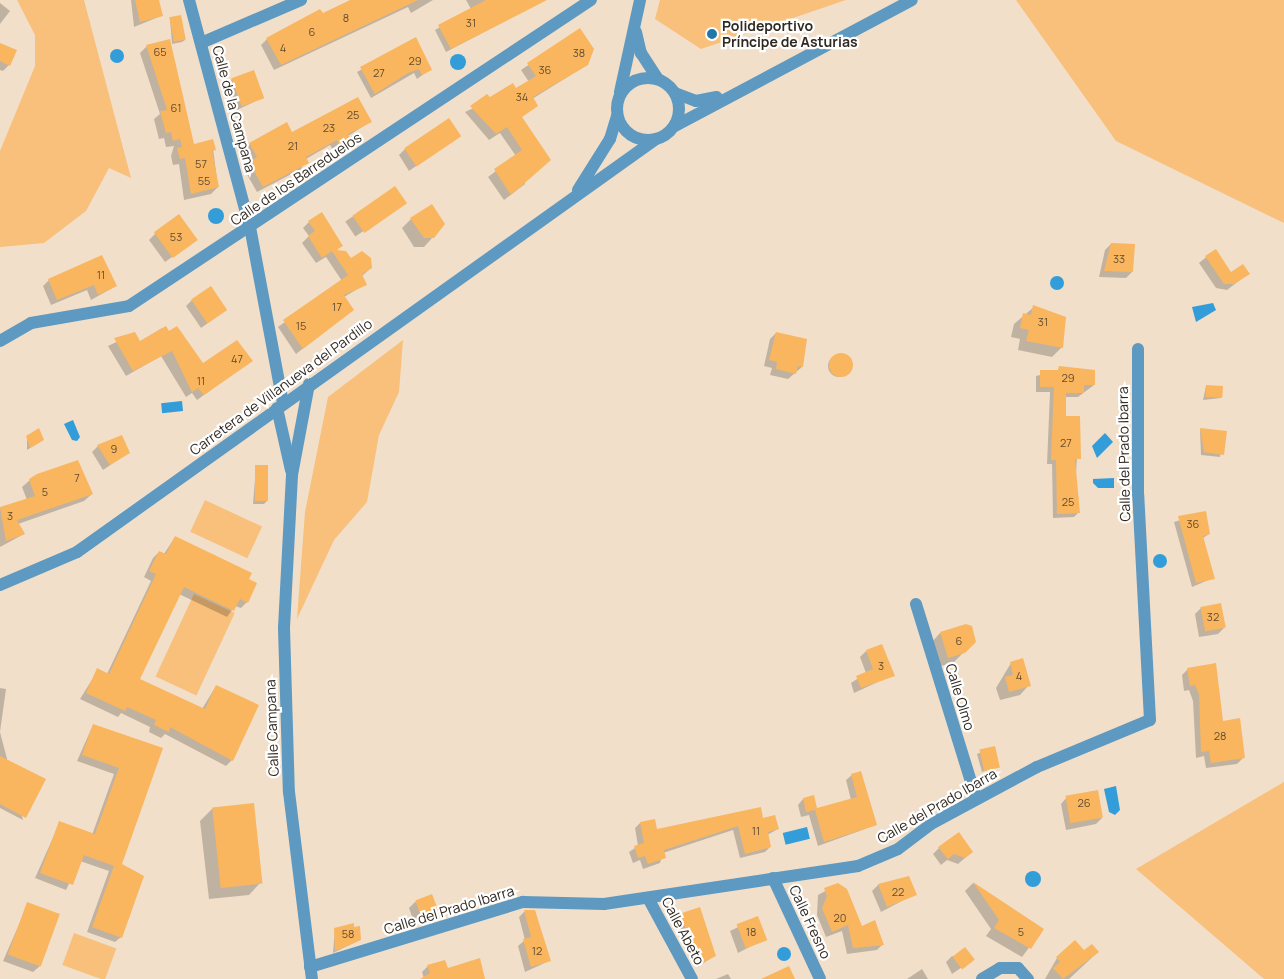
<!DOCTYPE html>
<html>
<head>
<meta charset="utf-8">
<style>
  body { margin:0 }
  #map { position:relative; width:1284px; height:979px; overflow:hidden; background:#f1dfca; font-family:Manrope,sans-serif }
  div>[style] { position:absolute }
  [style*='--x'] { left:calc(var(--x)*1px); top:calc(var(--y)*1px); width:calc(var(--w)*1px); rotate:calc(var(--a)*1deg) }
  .green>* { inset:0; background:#f8c07b; transform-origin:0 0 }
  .water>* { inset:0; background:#329dd9; transform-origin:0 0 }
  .round { border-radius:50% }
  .shadow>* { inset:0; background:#0003; transform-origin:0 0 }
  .building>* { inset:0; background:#f9b65f; transform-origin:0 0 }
  .minor>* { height:12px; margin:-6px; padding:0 6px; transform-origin:6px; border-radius:6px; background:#5d99c0 }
  .tertiary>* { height:12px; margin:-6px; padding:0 6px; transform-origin:6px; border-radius:6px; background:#5d99c0 }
  .tertiary>.ring { margin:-6px; padding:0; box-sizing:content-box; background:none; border:12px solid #5d99c0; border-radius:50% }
  .dots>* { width:14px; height:14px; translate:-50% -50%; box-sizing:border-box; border:2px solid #fff; border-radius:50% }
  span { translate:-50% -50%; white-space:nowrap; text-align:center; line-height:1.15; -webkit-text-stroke:4.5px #fff; paint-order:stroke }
  .number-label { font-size:11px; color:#624c30 }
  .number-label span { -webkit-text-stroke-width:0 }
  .poi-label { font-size:14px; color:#302921; font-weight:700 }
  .left { translate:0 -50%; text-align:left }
  .street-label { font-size:14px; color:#302921 }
</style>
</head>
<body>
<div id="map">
  <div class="green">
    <div style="clip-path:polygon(17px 0,84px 0,131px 178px,109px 168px,86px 211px,44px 243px,0 247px,0 151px,35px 66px,35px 35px)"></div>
    <div style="clip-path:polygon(660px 0,846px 0,701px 49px,655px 19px)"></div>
    <div style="clip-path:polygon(1016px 0,1284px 0,1284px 223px,1116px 141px)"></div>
    <div style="clip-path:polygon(403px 340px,399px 392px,379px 435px,367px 502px,334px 540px,297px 619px,305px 512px,328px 397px)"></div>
    <div style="left:205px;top:500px;width:63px;height:35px;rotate:25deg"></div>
    <div style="left:194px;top:594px;width:45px;height:91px;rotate:25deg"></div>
    <div style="clip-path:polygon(1284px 782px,1284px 979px,1264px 979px,1136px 869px)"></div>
    <div style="left:74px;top:933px;width:45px;height:34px;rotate:20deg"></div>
  </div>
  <div class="water">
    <div class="round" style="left:110px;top:49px;width:14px;height:14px"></div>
    <div class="round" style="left:450px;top:54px;width:16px;height:16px"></div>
    <div class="round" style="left:208px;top:208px;width:16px;height:16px"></div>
    <div class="round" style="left:1050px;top:276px;width:14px;height:14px"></div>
    <div style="clip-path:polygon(1213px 303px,1216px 310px,1196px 322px,1192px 307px)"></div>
    <div style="left:182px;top:401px;width:10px;height:21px;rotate:84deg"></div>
    <div style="clip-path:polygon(73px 420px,80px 437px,77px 441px,72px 440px,64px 424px)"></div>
    <div style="clip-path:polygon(1105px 433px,1113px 442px,1097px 458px,1092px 446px)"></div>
    <div style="clip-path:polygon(1114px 478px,1114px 488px,1098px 488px,1093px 483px,1093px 479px)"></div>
    <div class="round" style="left:1153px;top:554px;width:14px;height:14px"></div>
    <div style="clip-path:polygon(1116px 786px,1120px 810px,1115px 815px,1109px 812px,1104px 789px)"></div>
    <div style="left:807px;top:827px;width:12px;height:25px;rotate:76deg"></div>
    <div class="round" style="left:1025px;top:871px;width:16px;height:16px"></div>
    <div class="round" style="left:777px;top:947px;width:14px;height:14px"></div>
  </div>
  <div class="shadow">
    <div style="clip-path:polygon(131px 0,157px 0,161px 16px,134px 27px)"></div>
    <div style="clip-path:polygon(352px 0,433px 0,411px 13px,408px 7px,274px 70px,261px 45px,267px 39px)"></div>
    <div style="clip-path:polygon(466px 0,545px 0,446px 52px,435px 30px,471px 9px)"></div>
    <div style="clip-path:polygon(0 3px,10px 11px,0 24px)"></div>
    <div style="clip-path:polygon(170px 19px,185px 40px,182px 42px,172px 44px)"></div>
    <div style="clip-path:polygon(580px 30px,587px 65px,532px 99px,537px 106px,516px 119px,522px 118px,525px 184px,504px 200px,488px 177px,516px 156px,500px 133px,489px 140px,465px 112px,529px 82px,521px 70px)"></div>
    <div style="clip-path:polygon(415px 39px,431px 69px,417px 79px,414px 73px,371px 98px,357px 72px)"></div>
    <div style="clip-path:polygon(147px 46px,193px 145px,212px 141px,218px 187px,211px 194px,184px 200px,179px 164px,173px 165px,171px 156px,174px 146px,166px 147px,164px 138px,159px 139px,154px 119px,160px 114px,140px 53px)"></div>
    <div style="clip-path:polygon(0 50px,9px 65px,3px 71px,0 70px)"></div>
    <div style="clip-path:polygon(232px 79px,262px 98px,235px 111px,225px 85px)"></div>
    <div style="clip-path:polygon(370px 122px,348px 136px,352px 144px,346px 150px,336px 155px,330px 145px,306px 159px,301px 169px,257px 192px,244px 169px,250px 162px,243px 150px,250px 144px)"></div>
    <div style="clip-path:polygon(459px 136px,409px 171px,399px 155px,405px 149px)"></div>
    <div style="left:395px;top:188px;width:18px;height:60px;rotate:56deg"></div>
    <div style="clip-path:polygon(411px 219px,433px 237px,424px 247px,414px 247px,402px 228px)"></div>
    <div style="clip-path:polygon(309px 222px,341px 246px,336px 251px,371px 268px,362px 276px,366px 284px,344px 297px,352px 310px,296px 354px,278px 327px,342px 281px,326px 257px,316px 263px,302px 243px,309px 236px,303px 228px)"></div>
    <div style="clip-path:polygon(155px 234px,196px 240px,165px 262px,149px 240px)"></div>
    <div style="clip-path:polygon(1111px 244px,1132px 272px,1126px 278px,1099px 277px,1105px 250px)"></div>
    <div style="clip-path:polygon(1215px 250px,1231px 273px,1248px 274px,1227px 290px,1216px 288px,1199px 263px)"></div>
    <div style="clip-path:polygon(49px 280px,116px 286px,91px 300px,87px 290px,51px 305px,43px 286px)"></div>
    <div style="clip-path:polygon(192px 300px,226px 310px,201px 328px,186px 306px)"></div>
    <div style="clip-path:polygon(1034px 307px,1062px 347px,1052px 357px,1018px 350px,1020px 339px,1011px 337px,1014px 324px)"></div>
    <div style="clip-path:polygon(162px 328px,202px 364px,251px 361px,197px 400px,192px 393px,186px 397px,161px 356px,126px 376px,108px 346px,135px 333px,139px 342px)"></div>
    <div style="clip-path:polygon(776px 333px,802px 367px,788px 379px,770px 375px,772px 368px,764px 366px,770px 339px)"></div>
    <div class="round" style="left:828px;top:355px;width:22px;height:22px"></div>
    <div style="clip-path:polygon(1069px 368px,1094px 385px,1078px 397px,1065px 397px,1065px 418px,1079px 417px,1075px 494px,1078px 513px,1074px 517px,1053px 518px,1052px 464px,1047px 464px,1050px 392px,1036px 392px,1036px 376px)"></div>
    <div style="clip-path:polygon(1206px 386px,1221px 398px,1203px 400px)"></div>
    <div style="clip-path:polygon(1200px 430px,1225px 432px,1220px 457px,1201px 455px)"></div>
    <div style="clip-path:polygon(27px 437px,40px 442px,27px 450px)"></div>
    <div style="clip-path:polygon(98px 446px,128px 453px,103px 470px,92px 452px)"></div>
    <div style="clip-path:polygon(256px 467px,267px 501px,264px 504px,253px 504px)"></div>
    <div style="clip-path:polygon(30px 480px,92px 494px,84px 501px,18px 524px,24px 534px,0 547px,0 508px,27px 500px,22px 487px)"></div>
    <div style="clip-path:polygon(1205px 513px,1209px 534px,1203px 538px,1213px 578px,1192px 587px,1174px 522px)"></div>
    <div style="clip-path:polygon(175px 537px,248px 579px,247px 602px,241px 608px,235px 606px,227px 617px,179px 594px,139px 679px,202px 709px,216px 686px,232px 760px,226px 766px,165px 734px,161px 738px,149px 732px,150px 727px,121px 713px,118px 717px,80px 699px,98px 670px,107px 674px,151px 581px,144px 577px,153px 558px,159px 552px,164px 554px)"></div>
    <div style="clip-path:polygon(1201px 608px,1224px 628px,1218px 634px,1199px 637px,1195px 614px)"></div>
    <div style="clip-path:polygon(940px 633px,964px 652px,954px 662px,938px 667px,931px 643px)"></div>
    <div style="clip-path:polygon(866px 651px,893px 675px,854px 693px,851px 683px,866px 673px,860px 657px)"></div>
    <div style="clip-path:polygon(1011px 663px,1029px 685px,1020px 695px,1000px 700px,996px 688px)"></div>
    <div style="clip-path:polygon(1188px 669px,1244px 757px,1237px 764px,1206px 768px,1204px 756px,1196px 758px,1193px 701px,1189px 690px,1184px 691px,1182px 675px)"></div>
    <div style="clip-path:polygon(0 688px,6px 689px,0 732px,23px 820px,0 808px)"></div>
    <div style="clip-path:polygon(93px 725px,161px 749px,120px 864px,121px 937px,115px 942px,87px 932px,109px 871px,80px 861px,66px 890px,35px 878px,60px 822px,92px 835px,114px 774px,77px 761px)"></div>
    <div style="clip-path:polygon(994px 747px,999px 766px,982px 772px,977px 754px)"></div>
    <div style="clip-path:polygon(852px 775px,876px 825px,818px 846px,809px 815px,801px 817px,798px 805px,803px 799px,816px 810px,851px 800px,846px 780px)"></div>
    <div style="clip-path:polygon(1067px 797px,1102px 818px,1096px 824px,1066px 830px,1061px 804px)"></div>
    <div style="clip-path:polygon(213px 808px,261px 882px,249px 895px,209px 899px,200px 821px)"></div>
    <div style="clip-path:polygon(762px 819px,778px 829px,767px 835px,770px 847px,765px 852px,740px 858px,733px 830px,663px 853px,660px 863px,643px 869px,640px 860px,633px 863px,629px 852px,638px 846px,635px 828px,640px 823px,656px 830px)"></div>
    <div style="clip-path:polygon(939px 848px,972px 852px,958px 864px,947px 860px,941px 865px,933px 854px)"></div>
    <div style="clip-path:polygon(908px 877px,915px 894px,881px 912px,872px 891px,878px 885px)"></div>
    <div style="clip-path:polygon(973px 883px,1043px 929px,1022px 957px,986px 936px,991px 929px,965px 891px)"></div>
    <div style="clip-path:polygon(838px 884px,861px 927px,883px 944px,877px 950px,847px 954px,842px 931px,826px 937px,817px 915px,818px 895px)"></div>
    <div style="clip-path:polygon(415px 902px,436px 910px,414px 922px,409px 908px)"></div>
    <div style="clip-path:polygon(28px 904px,40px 966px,33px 972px,3px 961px)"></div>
    <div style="clip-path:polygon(699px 908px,714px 956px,698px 967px,675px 920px)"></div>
    <div style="clip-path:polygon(524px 912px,534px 912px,549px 961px,525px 972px,518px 946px,525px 940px,519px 917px)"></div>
    <div style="clip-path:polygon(757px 918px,765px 939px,738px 953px,730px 931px)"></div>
    <div style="clip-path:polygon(335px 929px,360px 940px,333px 953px)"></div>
    <div style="clip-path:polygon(1084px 952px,1098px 952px,1069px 979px,1045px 979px,1057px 958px)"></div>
    <div style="clip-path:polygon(952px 956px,974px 959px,952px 974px,946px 962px)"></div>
    <div style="clip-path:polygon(428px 966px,447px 969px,484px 979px,424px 979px,422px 972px)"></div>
    <div style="clip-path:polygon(922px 969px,928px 979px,907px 979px)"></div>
    <div style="clip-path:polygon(728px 974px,731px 979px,716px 979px)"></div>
  </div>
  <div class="building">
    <div style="clip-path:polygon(135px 0,159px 0,163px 16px,140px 22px)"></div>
    <div style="clip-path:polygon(350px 0,418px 0,281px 65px,266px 38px,320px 9px,323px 13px)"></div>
    <div style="clip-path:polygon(486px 0,547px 0,451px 49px,438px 25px)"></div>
    <div style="left:181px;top:15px;width:25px;height:12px;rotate:79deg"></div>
    <div style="clip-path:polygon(580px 28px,594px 49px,588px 65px,533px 97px,538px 106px,522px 117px,551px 160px,511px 195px,494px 169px,522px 150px,507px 127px,496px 134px,470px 106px,487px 94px,490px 97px,513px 83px,516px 88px,536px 76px,527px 63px)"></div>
    <div style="clip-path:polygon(416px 37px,432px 70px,422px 75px,419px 69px,408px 73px,375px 94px,360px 67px)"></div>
    <div style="clip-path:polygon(170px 39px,194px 144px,213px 139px,216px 150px,212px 151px,219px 187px,191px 194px,185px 158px,180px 159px,177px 148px,182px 147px,180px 139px,173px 141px,171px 132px,166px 133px,160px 111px,167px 110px,146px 45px)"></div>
    <div style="clip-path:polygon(0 43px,17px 50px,10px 66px,0 61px)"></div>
    <div style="left:254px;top:70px;width:30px;height:24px;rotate:70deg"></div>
    <div style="clip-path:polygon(358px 97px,372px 122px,348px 134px,353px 144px,342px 150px,337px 140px,306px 157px,309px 163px,263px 187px,249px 162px,257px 157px,249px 143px,287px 122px,292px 132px)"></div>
    <div style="left:449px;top:118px;width:22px;height:54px;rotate:56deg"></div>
    <div style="left:395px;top:186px;width:21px;height:52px;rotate:55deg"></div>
    <div style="clip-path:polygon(432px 204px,445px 224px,434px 238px,424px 238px,410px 218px)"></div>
    <div style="clip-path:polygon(322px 212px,343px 246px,336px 250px,346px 251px,351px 258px,362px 251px,371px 258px,372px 268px,362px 274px,367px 285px,344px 295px,354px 310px,303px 349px,283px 320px,348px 275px,332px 251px,322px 258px,308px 236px,315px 231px,308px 221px)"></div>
    <div style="left:179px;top:214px;width:32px;height:31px;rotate:54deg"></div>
    <div style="clip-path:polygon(1111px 243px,1135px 244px,1133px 272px,1104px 271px)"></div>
    <div style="clip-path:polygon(1216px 249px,1231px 272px,1243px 264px,1250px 274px,1234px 284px,1224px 284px,1205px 256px)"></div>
    <div style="clip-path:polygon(102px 255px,117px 286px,98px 295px,94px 285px,57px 300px,48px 279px)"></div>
    <div style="left:211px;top:286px;width:29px;height:24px;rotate:56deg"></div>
    <div style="clip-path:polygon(1033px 305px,1066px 317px,1063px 348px,1026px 341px,1029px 330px,1020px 328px,1023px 313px,1031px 315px)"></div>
    <div style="clip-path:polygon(166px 326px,169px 331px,177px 326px,203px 363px,237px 340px,253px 361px,204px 395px,198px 388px,192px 392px,172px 351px,133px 371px,114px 338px,135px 332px,140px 341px)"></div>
    <div style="clip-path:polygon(776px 332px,807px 339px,803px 367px,798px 366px,796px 374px,776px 369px,777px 362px,769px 360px)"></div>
    <div class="round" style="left:829px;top:353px;width:24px;height:24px"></div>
    <div style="clip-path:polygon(1059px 366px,1095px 370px,1095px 385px,1084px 385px,1084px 393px,1066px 393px,1066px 416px,1080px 416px,1081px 459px,1075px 459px,1080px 513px,1057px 514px,1056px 460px,1051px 460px,1054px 387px,1040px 387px,1040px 370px,1058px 370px)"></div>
    <div style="left:1206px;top:385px;width:17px;height:12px;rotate:3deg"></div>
    <div style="clip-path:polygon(39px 428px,44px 440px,30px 448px,26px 436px)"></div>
    <div style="clip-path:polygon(1200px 428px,1227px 431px,1224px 455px,1204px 452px)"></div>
    <div style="clip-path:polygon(122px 435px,130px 453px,110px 465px,97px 445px)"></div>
    <div style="clip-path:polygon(78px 460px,93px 494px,17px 520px,25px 534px,6px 541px,0 507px,35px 496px,29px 479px,37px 474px)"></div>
    <div style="left:255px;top:465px;width:13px;height:36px"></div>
    <div style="clip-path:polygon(1206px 511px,1210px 534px,1203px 536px,1215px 579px,1196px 583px,1178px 516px)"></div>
    <div style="clip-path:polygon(175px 536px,252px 573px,249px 579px,257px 583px,248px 603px,240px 599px,234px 611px,184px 587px,140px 679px,205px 709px,216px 685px,259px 705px,233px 761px,170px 727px,169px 732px,154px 725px,156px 720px,127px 707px,125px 711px,86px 693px,97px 668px,109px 674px,156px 574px,149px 571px,159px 551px,166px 554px)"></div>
    <div style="left:1221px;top:603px;width:25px;height:21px;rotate:79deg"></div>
    <div style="clip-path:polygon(966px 624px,972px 626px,976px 642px,965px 653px,948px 658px,940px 632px)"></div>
    <div style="clip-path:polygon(882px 644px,895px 676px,861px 688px,856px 676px,873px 669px,866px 650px)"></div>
    <div style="clip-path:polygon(1023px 658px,1031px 686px,1009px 692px,1005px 677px,1013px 675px,1010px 662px)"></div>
    <div style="clip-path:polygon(1216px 663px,1223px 721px,1240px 718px,1245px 758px,1211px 763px,1209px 751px,1201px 752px,1199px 694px,1195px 685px,1190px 686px,1187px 668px)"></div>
    <div style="clip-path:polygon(93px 724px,163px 748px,122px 864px,144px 876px,122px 938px,92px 927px,114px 866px,84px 855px,73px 885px,40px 873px,59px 821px,95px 834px,119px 768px,82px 755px)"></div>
    <div style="left:995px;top:746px;width:22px;height:16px;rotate:77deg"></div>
    <div style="clip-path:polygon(0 756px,46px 779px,26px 818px,0 804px)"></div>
    <div style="clip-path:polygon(861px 771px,877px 825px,824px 842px,815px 810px,806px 812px,803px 798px,814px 795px,817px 808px,857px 797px,851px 774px)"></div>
    <div style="left:1098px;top:790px;width:28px;height:33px;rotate:80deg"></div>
    <div style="left:254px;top:803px;width:81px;height:42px;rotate:84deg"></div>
    <div style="clip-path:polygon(761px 807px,763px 818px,775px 815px,779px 829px,768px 832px,771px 847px,745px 854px,738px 826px,664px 850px,666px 858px,648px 864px,645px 856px,638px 858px,634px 846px,644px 843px,640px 822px,655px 819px,657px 829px)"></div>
    <div style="clip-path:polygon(959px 832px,973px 852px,965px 858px,954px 854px,948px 859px,938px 847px)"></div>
    <div style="clip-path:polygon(909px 876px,917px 895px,887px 907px,878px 884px)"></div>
    <div style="clip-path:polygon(973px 882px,1044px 929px,1031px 949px,994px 928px,999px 920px)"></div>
    <div style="clip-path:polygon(838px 883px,847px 889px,862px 926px,875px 920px,884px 945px,853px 948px,848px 925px,832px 932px,822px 908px,827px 896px,824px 888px)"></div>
    <div style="left:432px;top:894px;width:17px;height:18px;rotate:69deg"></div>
    <div style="left:27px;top:902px;width:35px;height:56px;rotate:20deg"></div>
    <div style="clip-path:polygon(700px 907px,716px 956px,702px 963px,679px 914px)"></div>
    <div style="clip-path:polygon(524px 910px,535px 910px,551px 961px,531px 967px,523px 939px,531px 937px)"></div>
    <div style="left:758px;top:916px;width:26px;height:23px;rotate:69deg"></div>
    <div style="clip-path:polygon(354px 923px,354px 927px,360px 926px,361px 940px,335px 951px,334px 928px)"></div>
    <div style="clip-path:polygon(1075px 940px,1084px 950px,1092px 944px,1099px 952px,1063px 979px,1053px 968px,1060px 962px,1056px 957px)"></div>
    <div style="left:965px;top:947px;width:16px;height:16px;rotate:52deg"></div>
    <div style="clip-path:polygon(480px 958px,485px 979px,420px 979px,430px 973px,427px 965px,445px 960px,448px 968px)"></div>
    <div style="clip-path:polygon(789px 966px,795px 979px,761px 979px)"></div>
  </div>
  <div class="minor">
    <div style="--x:189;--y:0;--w:235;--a:75"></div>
    <div style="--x:250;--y:227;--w:179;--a:79.4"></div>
    <div style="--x:201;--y:43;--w:109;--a:-23.3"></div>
    <div style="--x:0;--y:341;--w:36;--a:-30"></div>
    <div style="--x:31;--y:323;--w:99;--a:-9.8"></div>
    <div style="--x:129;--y:306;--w:554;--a:-33.52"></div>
    <div style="--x:309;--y:384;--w:93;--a:100.6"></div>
    <div style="--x:292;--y:475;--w:153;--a:93"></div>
    <div style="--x:284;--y:628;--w:164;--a:88.3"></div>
    <div style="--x:289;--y:792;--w:188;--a:83"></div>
    <div style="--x:277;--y:408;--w:64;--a:77.3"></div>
    <div style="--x:916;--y:604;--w:203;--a:72.8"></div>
    <div style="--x:773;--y:878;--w:111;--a:65"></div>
    <div style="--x:648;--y:898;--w:92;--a:61.5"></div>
    <div style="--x:310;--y:967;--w:223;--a:-17"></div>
    <div style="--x:523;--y:902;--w:81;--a:1.4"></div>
    <div style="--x:604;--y:904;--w:257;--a:-8.5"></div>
    <div style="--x:858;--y:866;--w:43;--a:-23"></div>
    <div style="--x:898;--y:849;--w:41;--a:-37.1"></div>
    <div style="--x:931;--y:824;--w:120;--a:-28.3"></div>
    <div style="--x:1037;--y:767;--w:122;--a:-22.6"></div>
    <div style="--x:1150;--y:720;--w:226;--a:-93"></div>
    <div style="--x:1138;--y:494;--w:145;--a:-90"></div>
    <div style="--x:982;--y:979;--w:21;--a:-31"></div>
    <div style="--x:1000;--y:968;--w:18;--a:0"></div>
    <div style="--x:1018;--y:968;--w:15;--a:48"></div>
  </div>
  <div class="tertiary">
    <div style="--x:636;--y:32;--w:22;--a:77"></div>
    <div style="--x:641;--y:53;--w:31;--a:57"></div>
    <div class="ring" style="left:617px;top:78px;width:50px;height:50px"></div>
    <div style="--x:620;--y:92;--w:94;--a:-77.7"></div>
    <div style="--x:675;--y:93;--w:22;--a:21"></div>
    <div style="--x:696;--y:101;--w:21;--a:-11"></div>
    <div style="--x:675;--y:126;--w:268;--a:-28"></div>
    <div style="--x:578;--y:190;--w:60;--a:-57.9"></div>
    <div style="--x:610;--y:139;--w:24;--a:-73"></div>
    <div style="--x:0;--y:585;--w:84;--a:-23.2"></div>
    <div style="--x:77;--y:552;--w:711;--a:-35.5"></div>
  </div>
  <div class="dots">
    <div style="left:712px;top:34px;background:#2177a7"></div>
  </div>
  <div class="number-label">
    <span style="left:346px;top:18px">8</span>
    <span style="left:471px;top:23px">31</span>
    <span style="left:312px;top:32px">6</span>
    <span style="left:283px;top:48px">4</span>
    <span style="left:160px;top:52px">65</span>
    <span style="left:579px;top:53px">38</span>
    <span style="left:415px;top:61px">29</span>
    <span style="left:545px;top:70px">36</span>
    <span style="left:379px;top:73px">27</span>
    <span style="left:522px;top:97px">34</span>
    <span style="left:176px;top:108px">61</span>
    <span style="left:353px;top:115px">25</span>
    <span style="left:329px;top:128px">23</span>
    <span style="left:293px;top:146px">21</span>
    <span style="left:201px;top:164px">57</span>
    <span style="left:204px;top:181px">55</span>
    <span style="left:176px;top:237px">53</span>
    <span style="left:1119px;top:259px">33</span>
    <span style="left:101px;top:275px">11</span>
    <span style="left:337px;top:307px">17</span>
    <span style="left:1043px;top:322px">31</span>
    <span style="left:301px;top:326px">15</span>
    <span style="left:237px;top:359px">47</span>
    <span style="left:1068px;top:378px">29</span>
    <span style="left:201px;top:381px">11</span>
    <span style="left:1066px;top:443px">27</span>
    <span style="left:114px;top:449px">9</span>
    <span style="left:77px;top:478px">7</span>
    <span style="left:45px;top:492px">5</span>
    <span style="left:1068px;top:502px">25</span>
    <span style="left:10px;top:516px">3</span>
    <span style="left:1193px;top:524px">36</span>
    <span style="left:1213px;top:617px">32</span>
    <span style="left:959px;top:641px">6</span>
    <span style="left:881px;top:666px">3</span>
    <span style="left:1019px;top:676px">4</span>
    <span style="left:1220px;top:736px">28</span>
    <span style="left:1084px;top:803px">26</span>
    <span style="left:756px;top:831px">11</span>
    <span style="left:898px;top:892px">22</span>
    <span style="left:840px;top:918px">20</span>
    <span style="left:751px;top:932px">18</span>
    <span style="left:1021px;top:932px">5</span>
    <span style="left:348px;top:934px">58</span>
    <span style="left:537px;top:951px">12</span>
  </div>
  <div class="poi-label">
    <span class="left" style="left:722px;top:34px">Polideportivo<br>Príncipe de Asturias</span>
  </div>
  <div class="street-label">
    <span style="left:234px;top:109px;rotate:75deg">Calle de la Campana</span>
    <span style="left:296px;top:179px;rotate:-34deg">Calle de los Barreduelos</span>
    <span style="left:281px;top:387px;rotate:-36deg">Carretera de Villanueva del Pardillo</span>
    <span style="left:1124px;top:454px;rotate:-91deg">Calle del Prado Ibarra</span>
    <span style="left:960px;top:697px;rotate:73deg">Calle Olmo</span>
    <span style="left:272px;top:728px;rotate:-92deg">Calle Campana</span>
    <span style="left:937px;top:806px;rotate:-30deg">Calle del Prado Ibarra</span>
    <span style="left:449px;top:910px;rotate:-17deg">Calle del Prado Ibarra</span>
    <span style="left:810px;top:922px;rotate:65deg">Calle Fresno</span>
    <span style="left:683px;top:931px;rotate:62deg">Calle Abeto</span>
  </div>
</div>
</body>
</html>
